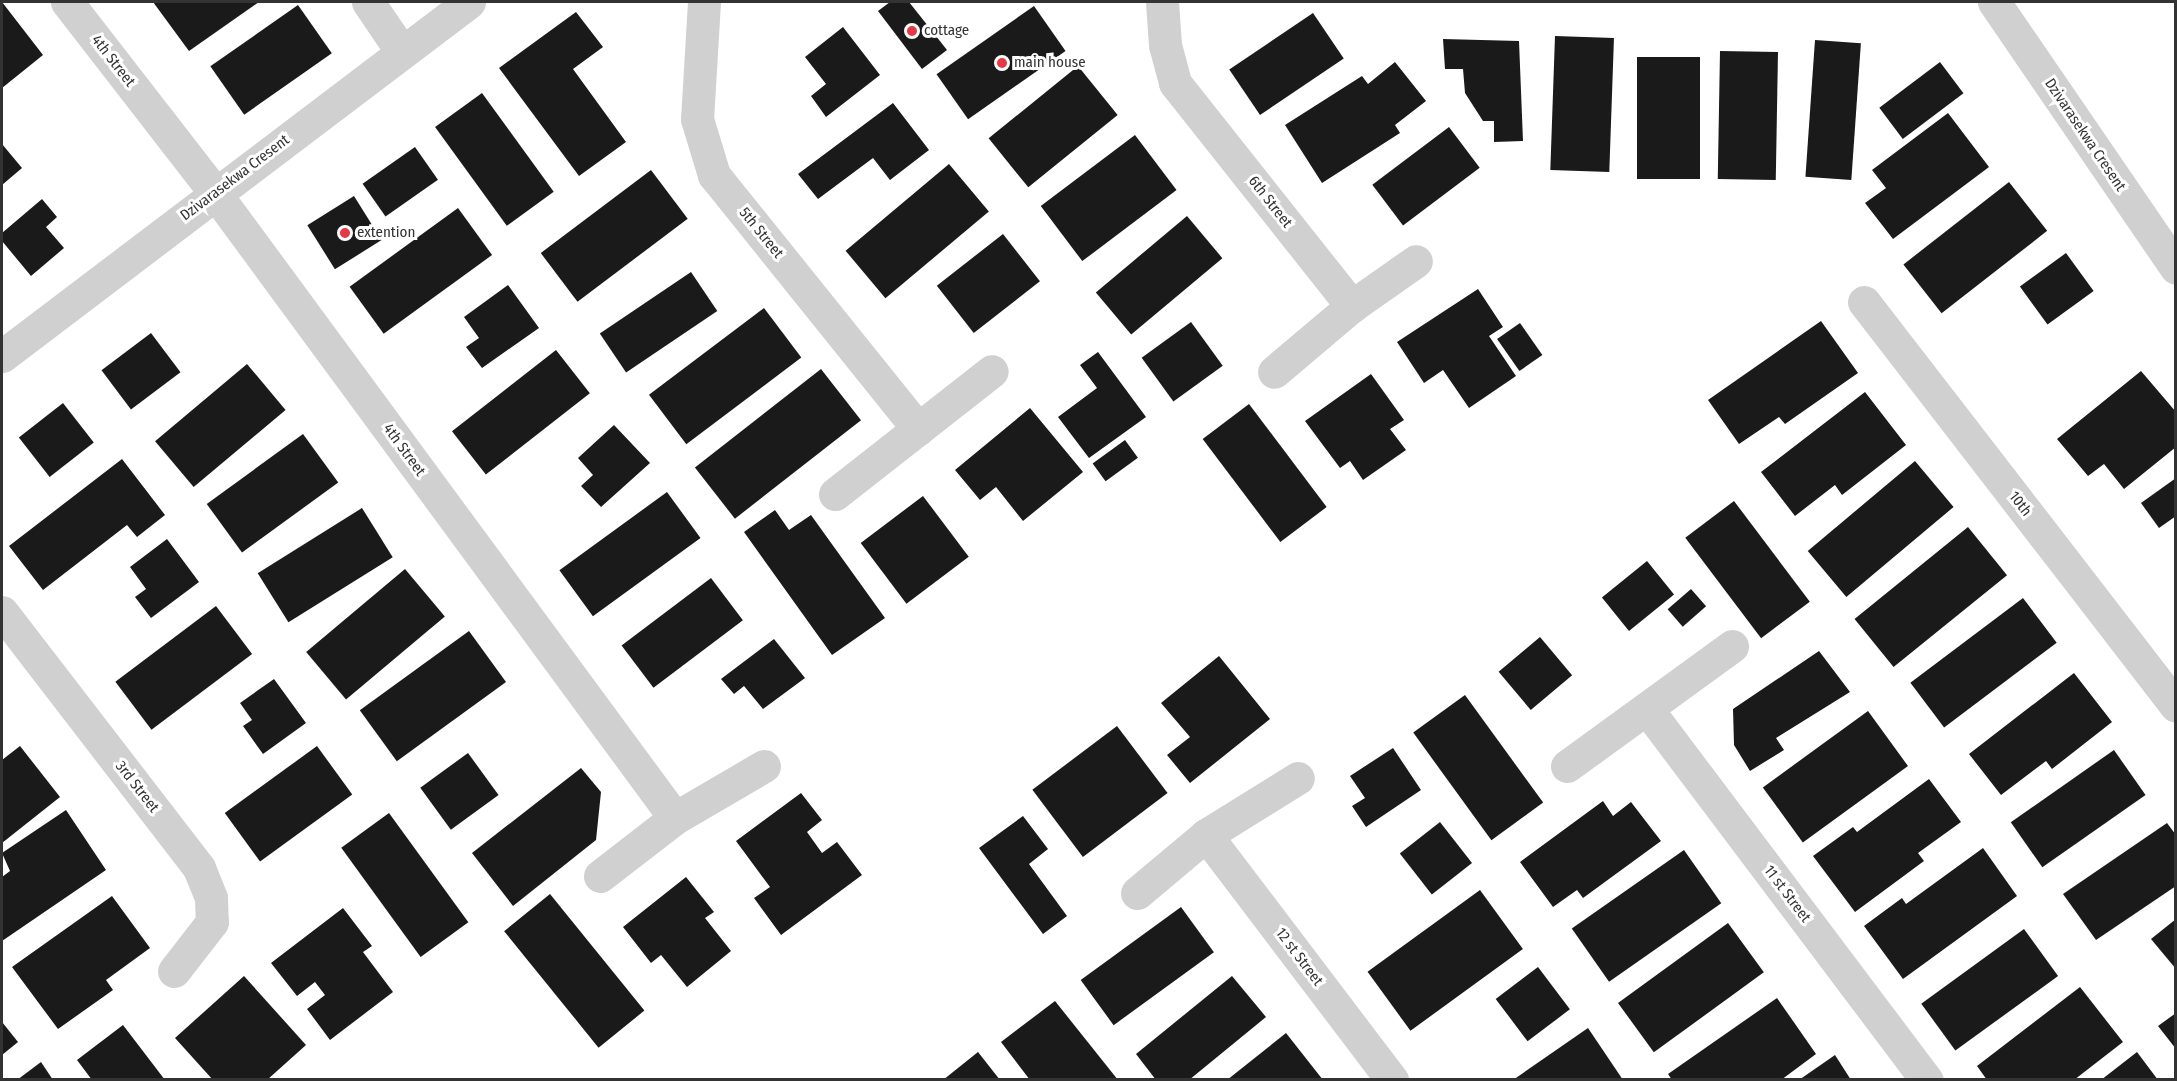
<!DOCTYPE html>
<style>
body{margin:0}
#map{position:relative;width:2177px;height:1081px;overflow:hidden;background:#fff;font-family:"Fira Sans Condensed",sans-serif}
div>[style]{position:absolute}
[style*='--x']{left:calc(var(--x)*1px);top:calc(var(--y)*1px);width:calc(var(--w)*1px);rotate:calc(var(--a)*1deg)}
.building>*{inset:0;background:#1a1a1a;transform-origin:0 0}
.minor>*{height:33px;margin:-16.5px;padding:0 16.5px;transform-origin:16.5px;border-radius:16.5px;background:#d0d0d0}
.dots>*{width:16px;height:16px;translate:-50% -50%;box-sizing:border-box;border:3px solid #fff;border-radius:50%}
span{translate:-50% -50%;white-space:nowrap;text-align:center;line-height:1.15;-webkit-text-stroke:6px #fff;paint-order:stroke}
.poi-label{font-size:15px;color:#333}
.left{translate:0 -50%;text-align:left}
.street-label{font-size:15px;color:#333}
.frame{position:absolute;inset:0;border:3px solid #333;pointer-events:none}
</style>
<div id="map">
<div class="building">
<i style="clip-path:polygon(2px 2px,43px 55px,2px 88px)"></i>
<i style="clip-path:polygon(153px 2px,259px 2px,189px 51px)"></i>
<i style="clip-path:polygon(890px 2px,909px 2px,947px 50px,922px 69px,878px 11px)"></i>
<i style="left:298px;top:5px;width:59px;height:107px;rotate:55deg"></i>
<i style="left:1034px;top:6px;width:55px;height:119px;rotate:55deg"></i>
<i style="clip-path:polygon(576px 12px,603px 47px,573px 69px,626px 142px,579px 176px,499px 68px)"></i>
<i style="left:1313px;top:13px;width:55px;height:101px;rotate:56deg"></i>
<i style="clip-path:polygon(843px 27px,880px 75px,826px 117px,811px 96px,826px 84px,805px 57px)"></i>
<i style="left:1555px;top:36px;width:59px;height:134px;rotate:2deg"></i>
<i style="clip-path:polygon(1443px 39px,1519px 41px,1523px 141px,1494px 142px,1494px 121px,1483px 121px,1465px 93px,1463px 69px,1445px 69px)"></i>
<i style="left:1815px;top:40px;width:46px;height:137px;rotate:4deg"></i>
<i style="left:1720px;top:51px;width:58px;height:128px;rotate:1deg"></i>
<i style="left:1637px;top:57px;width:63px;height:122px"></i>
<i style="clip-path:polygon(1395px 62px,1426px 101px,1395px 125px,1400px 133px,1322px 183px,1285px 125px,1362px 76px,1368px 84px)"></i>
<i style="left:1940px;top:62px;width:39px;height:76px;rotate:53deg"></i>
<i style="left:1078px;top:66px;width:63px;height:115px;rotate:51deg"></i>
<i style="left:482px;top:93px;width:122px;height:58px;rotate:54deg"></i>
<i style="clip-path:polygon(893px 103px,929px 150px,890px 180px,873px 158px,818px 199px,798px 174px)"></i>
<i style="clip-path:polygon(1948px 113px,1989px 167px,1893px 239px,1865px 203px,1886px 188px,1872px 170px)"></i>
<i style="left:1449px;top:127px;width:51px;height:96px;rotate:53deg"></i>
<i style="left:1135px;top:135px;width:69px;height:118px;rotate:53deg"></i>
<i style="clip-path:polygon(2px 144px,22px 168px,2px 185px)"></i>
<i style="left:415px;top:147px;width:40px;height:64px;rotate:55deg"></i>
<i style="left:949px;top:164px;width:62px;height:135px;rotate:50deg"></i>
<i style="left:651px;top:170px;width:61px;height:138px;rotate:53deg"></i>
<i style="left:2009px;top:182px;width:62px;height:134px;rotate:52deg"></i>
<i style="left:354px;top:196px;width:52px;height:55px;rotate:58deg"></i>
<i style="clip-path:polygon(42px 199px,57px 217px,46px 227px,64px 248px,31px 276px,2px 241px,2px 233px)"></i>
<i style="left:458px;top:208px;width:58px;height:134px;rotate:54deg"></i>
<i style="left:1187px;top:216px;width:55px;height:119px;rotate:50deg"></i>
<i style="left:1003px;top:234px;width:60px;height:84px;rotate:52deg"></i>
<i style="left:2066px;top:253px;width:47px;height:57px;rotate:54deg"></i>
<i style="left:691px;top:272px;width:47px;height:110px;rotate:56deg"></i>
<i style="clip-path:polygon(508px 285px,539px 328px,482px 368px,466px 347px,479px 338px,464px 317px)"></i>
<i style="clip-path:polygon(1478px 289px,1503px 327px,1489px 336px,1516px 376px,1469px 408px,1443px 370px,1424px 383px,1397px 342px)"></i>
<i style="left:764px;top:308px;width:62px;height:144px;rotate:53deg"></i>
<i style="clip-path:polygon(1821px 321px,1858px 373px,1785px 424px,1779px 417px,1739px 444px,1708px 400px)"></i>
<i style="left:1191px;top:322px;width:54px;height:61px;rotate:54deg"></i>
<i style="left:1520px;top:323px;width:39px;height:28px;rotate:55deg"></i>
<i style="left:151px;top:333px;width:49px;height:62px;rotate:53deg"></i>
<i style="left:556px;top:350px;width:55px;height:132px;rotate:52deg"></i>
<i style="clip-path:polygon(1098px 352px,1146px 417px,1089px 458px,1058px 417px,1097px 388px,1080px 365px)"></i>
<i style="left:247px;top:364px;width:60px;height:120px;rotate:50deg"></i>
<i style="left:821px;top:369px;width:65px;height:160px;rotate:52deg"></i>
<i style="clip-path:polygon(2141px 371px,2176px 412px,2176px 447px,2124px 489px,2104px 464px,2088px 476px,2057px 439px)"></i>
<i style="clip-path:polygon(1371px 374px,1404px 420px,1390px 429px,1406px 450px,1363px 480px,1350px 461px,1340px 468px,1305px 421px)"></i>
<i style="clip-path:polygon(1865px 392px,1906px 445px,1842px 495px,1835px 485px,1795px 516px,1761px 472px)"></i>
<i style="left:63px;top:403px;width:50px;height:56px;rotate:52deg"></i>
<i style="left:1249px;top:404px;width:129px;height:58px;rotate:53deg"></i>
<i style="clip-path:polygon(1030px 408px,1083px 472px,1023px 521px,996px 487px,980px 500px,955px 470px)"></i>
<i style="clip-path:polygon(614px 425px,650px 463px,601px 507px,581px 486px,593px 475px,578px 458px)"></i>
<i style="left:303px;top:434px;width:60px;height:119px;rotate:54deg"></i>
<i style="left:1125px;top:440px;width:22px;height:40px;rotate:54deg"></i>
<i style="clip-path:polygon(122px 459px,165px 515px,137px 537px,127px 525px,43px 590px,9px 546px)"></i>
<i style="left:1915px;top:461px;width:60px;height:140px;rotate:50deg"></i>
<i style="clip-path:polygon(2176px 478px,2176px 516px,2159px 528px,2141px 503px)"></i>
<i style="left:667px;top:492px;width:57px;height:133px;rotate:54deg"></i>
<i style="left:923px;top:496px;width:76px;height:78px;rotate:53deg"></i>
<i style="left:1734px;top:501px;width:126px;height:61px;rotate:53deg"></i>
<i style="left:362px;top:508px;width:58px;height:123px;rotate:58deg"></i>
<i style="clip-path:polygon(775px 510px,789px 530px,811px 515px,885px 618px,832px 655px,744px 532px)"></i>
<i style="left:1968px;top:527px;width:62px;height:146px;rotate:51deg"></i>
<i style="clip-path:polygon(167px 539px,199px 582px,151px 618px,135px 597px,146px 589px,130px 567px)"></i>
<i style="left:1647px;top:561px;width:43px;height:58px;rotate:51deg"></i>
<i style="left:405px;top:569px;width:62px;height:129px;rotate:50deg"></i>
<i style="left:711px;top:578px;width:53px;height:112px;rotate:53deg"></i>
<i style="left:1691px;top:589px;width:23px;height:31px;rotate:49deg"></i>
<i style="left:2023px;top:598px;width:56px;height:141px;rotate:53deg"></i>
<i style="left:216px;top:606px;width:60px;height:126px;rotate:53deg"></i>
<i style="left:469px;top:631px;width:63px;height:135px;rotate:54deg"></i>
<i style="left:1540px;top:637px;width:50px;height:54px;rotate:50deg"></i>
<i style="clip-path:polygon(774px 639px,805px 678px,763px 709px,744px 686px,734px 694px,721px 679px)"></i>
<i style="clip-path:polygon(1819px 651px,1850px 692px,1776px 738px,1784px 750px,1750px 771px,1734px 745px,1733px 709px)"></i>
<i style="clip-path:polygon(1219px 656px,1270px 719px,1190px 783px,1167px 755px,1190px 737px,1161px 703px)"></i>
<i style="clip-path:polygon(2074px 673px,2112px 722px,2052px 769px,2046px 761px,2001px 795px,1969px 754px)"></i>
<i style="clip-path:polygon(274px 679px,306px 723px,263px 754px,243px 726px,252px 720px,240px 703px)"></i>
<i style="left:1465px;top:695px;width:133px;height:64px;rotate:54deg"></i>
<i style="left:1868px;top:711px;width:68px;height:130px;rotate:54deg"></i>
<i style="left:1117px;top:726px;width:84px;height:106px;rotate:53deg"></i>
<i style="clip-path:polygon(20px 746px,60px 797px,2px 843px,2px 760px)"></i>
<i style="left:317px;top:746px;width:60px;height:114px;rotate:54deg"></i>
<i style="clip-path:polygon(1393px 748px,1421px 790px,1366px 827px,1352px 806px,1365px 798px,1350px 776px)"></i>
<i style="left:2114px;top:750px;width:55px;height:126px;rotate:55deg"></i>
<i style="left:468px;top:753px;width:52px;height:59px;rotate:54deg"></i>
<i style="clip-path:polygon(581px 768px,601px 792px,596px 840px,513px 906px,472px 853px)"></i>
<i style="clip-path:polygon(1929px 779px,1961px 822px,1918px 853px,1924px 861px,1855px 912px,1813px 856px,1853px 827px,1857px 832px)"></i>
<i style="clip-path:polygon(801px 793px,822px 820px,807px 832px,822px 853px,837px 842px,862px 875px,781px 935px,754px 898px,770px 887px,736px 841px)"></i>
<i style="clip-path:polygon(1603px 801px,1613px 816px,1631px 802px,1661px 841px,1583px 898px,1577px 890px,1553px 907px,1520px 862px)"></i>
<i style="clip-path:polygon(66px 810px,106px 870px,2px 941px,2px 877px,10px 871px,2px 853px)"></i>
<i style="left:389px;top:813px;width:135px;height:59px;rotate:54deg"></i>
<i style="clip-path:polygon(1023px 816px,1048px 849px,1029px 864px,1067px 916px,1043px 934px,979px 848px)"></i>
<i style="left:1440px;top:822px;width:52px;height:51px;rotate:52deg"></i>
<i style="clip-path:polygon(2167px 823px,2176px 835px,2176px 886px,2096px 940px,2063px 894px)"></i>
<i style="clip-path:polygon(1983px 848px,2017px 896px,1903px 979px,1864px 926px,1902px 898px,1906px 904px)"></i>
<i style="left:1684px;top:850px;width:65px;height:137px;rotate:55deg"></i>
<i style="clip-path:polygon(686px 877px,714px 912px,705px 918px,731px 951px,687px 987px,661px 955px,651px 963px,623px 927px)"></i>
<i style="left:1480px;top:890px;width:73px;height:139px;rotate:54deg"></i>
<i style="left:550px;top:894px;width:150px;height:59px;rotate:51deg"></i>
<i style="clip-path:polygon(112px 896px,150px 948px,106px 980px,113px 990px,58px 1029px,12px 967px)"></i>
<i style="left:1181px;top:907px;width:56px;height:124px;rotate:54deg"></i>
<i style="clip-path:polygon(343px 908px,372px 946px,363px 952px,393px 992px,330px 1040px,307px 1009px,325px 995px,315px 982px,297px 996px,271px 963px)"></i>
<i style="clip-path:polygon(2176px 919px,2176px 969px,2151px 939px)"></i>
<i style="left:1728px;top:923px;width:61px;height:136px;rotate:54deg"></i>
<i style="left:2024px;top:929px;width:58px;height:127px;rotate:54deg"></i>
<i style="left:1538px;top:967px;width:53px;height:53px;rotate:53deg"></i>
<i style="clip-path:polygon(244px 976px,306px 1045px,267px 1080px,213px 1080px,175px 1038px)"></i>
<i style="clip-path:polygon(1232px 976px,1266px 1017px,1189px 1080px,1156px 1080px,1136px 1054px)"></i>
<i style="clip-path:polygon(2080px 987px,2123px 1042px,2074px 1080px,1987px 1080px,1977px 1066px)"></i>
<i style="clip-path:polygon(1777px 998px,1816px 1054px,1781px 1080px,1672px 1080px,1668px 1074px)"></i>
<i style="clip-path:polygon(1055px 1001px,1118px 1080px,1030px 1080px,1001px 1042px)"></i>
<i style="clip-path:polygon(2176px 1013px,2176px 1049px,2158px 1026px)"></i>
<i style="clip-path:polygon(2px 1022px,18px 1042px,2px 1055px)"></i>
<i style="clip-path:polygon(123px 1025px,165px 1080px,92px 1080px,77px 1060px)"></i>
<i style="clip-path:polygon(1588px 1028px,1623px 1080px,1513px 1080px)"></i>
<i style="clip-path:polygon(1286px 1033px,1323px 1080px,1227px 1080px)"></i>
<i style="clip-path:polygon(978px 1052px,1000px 1080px,943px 1080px)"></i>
<i style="clip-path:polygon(2137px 1052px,2158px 1080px,2101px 1080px)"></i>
<i style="clip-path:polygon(1835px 1055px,1851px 1080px,1799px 1080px)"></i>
<i style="clip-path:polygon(41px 1062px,53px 1080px,17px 1080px)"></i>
</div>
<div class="minor">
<i style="--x:67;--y:2;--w:242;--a:52.2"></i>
<i style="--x:215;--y:193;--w:776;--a:53.65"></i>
<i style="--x:675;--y:818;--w:103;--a:-30.3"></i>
<i style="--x:368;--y:2;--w:60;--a:55.8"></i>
<i style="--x:704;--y:2;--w:117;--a:93.4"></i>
<i style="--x:697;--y:119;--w:59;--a:73.1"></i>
<i style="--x:714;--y:175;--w:326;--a:51.2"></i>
<i style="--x:1162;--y:2;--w:43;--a:86"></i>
<i style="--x:1165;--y:45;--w:39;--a:75"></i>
<i style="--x:1175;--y:83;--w:285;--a:51.6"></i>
<i style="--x:1352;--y:306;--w:102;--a:139.8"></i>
<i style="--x:1994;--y:2;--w:322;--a:55.6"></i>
<i style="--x:1864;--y:302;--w:510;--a:52.32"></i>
<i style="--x:1352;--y:306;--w:78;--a:-35.1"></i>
<i style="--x:2;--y:356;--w:586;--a:-37.16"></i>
<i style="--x:835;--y:494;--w:199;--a:-38.1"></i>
<i style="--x:2;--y:612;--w:323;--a:52.4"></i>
<i style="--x:199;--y:868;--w:32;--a:68"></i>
<i style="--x:211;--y:898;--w:24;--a:88"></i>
<i style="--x:212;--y:922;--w:62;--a:127.8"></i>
<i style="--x:1647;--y:709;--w:465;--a:53"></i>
<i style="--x:1567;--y:766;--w:204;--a:-36"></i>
<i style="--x:1206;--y:835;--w:308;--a:52.8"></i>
<i style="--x:600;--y:876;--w:95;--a:-37.7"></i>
<i style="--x:1137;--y:893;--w:90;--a:-40"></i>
<i style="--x:1206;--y:835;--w:108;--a:-31.8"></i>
</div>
<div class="dots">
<i style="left:912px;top:31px;background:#e63946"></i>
<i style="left:1002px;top:63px;background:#e63946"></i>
<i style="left:345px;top:233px;background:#e63946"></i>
</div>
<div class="poi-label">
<span class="left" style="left:924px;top:31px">cottage</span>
<span class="left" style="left:1014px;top:63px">main house</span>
<span class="left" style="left:357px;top:233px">extention</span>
</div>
<div class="street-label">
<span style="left:113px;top:61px;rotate:52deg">4th Street</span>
<span style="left:2085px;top:135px;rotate:56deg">Dzivarasekwa Cresent</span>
<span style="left:235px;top:178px;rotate:-37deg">Dzivarasekwa Cresent</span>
<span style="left:1270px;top:202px;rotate:52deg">6th Street</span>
<span style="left:761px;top:233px;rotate:51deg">5th Street</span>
<span style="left:404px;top:450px;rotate:54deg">4th Street</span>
<span style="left:2020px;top:504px;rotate:52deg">10th</span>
<span style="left:137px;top:787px;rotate:52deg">3rd Street</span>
<span style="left:1787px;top:894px;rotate:53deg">11 st Street</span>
<span style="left:1299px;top:957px;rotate:53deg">12 st Street</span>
</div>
<div class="frame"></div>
</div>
